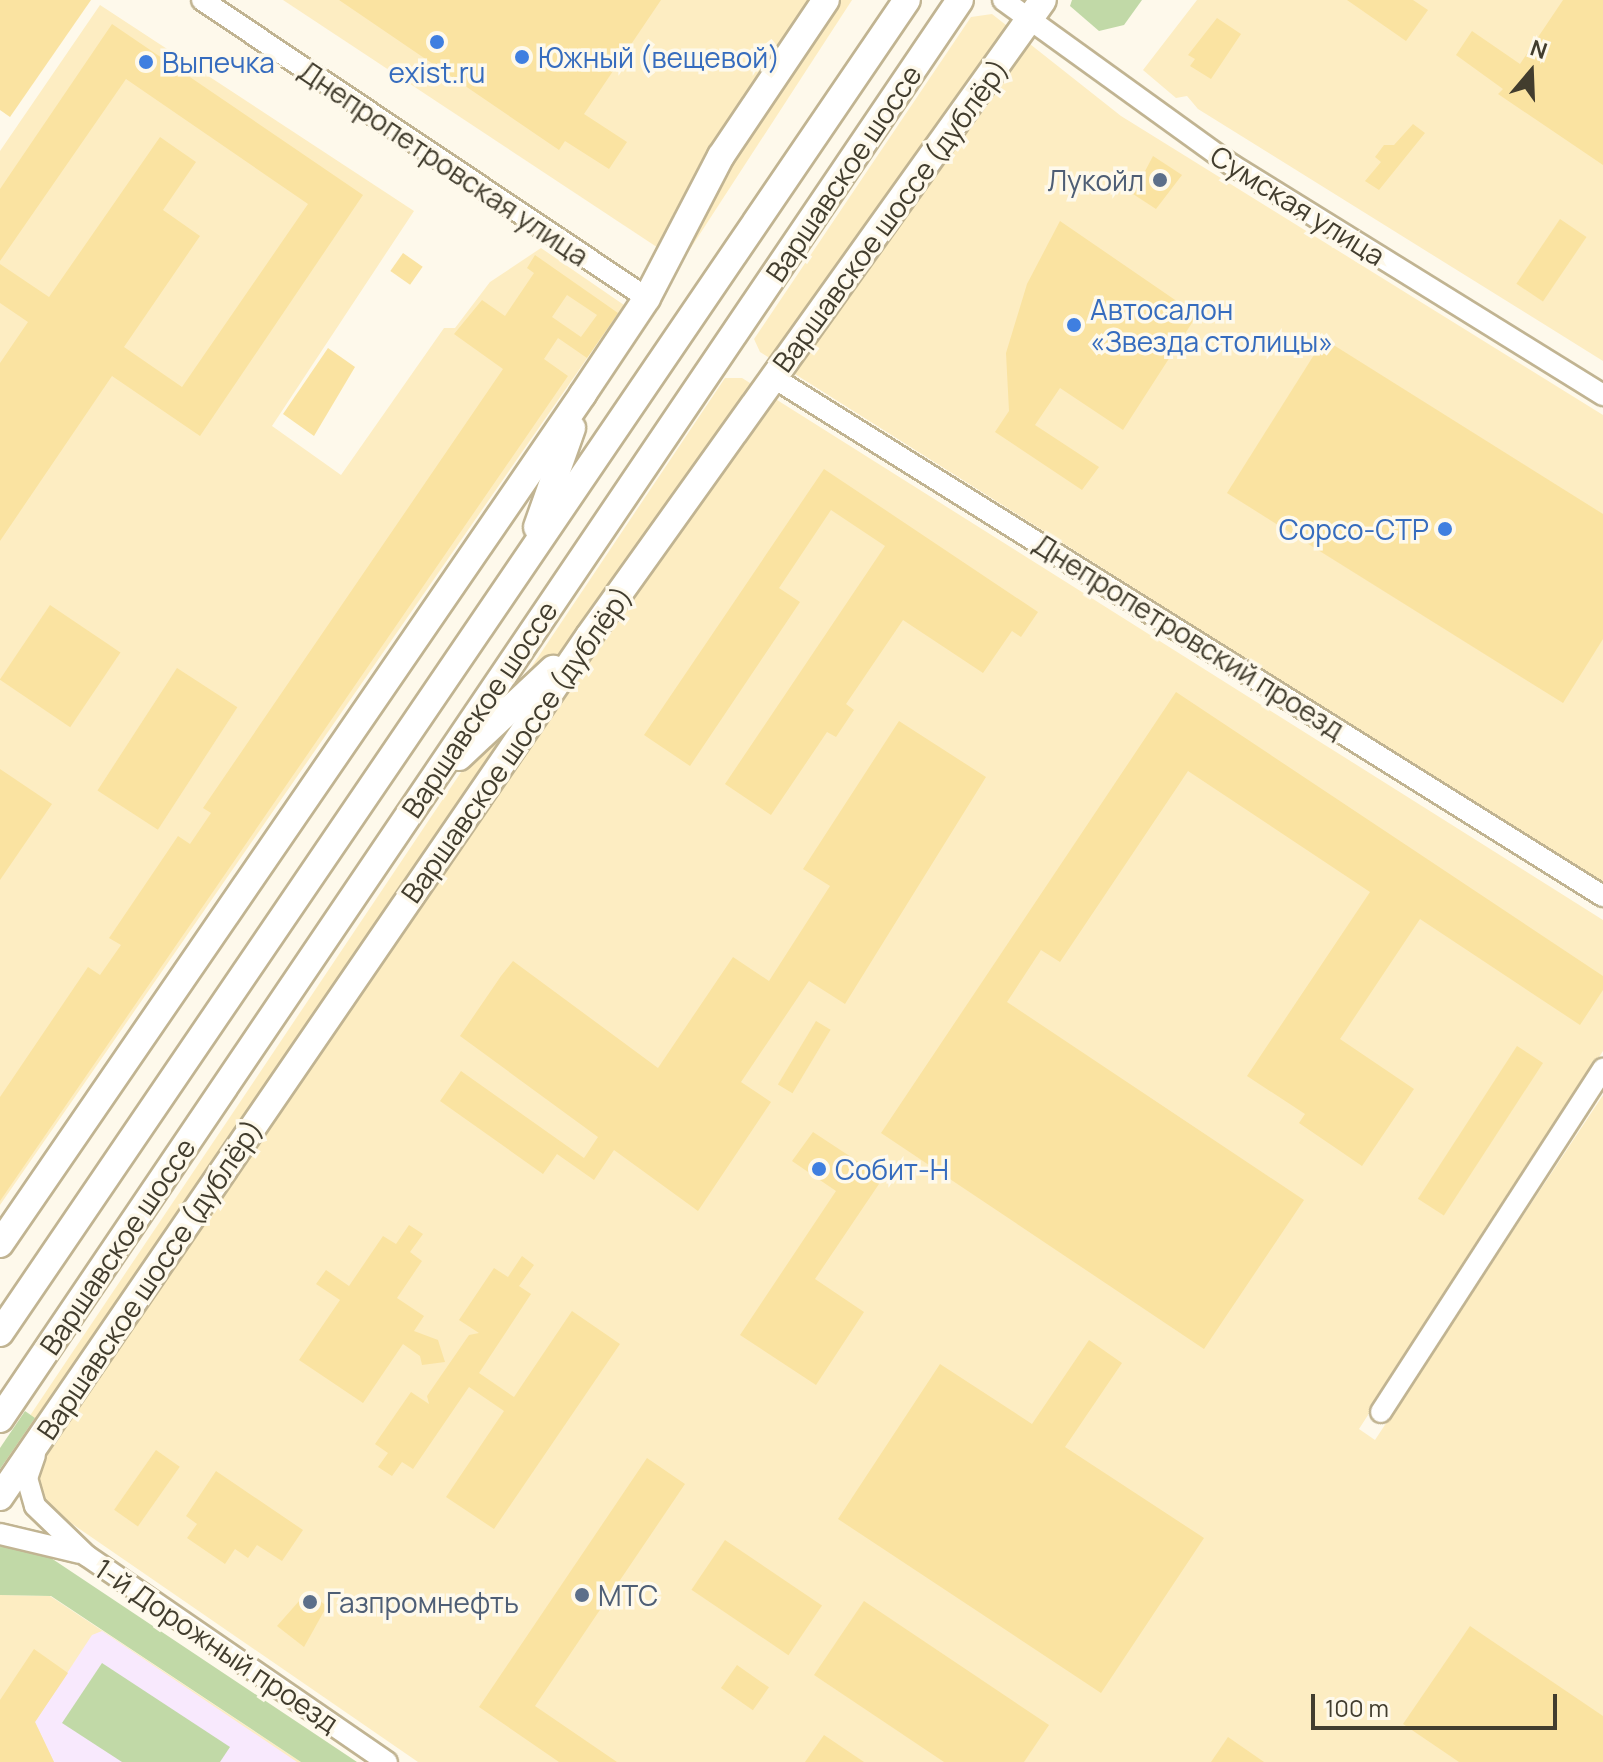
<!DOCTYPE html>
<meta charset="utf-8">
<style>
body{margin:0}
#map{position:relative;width:1603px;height:1762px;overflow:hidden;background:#fef9eb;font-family:Manrope,sans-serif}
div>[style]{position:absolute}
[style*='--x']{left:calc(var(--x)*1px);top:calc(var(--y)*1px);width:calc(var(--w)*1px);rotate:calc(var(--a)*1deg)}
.built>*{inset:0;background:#fdedc2}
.education>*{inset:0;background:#f8e9fd}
.green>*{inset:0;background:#c1d9a7}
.building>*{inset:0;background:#fae3a1;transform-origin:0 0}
.roads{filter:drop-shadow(2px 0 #c1b492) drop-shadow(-2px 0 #c1b492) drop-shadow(0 2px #c1b492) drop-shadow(0 -2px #c1b492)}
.minor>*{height:20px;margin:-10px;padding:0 10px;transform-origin:10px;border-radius:10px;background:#fff}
.major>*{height:26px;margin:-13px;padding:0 13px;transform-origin:13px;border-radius:13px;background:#fff}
.dots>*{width:22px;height:22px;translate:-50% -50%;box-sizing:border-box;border:4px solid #fef9eb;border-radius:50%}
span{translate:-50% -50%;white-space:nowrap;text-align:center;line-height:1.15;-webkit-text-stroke:7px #fef9eb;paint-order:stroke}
.shop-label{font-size:28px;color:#366cbe}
.left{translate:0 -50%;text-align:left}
.right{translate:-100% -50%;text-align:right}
.street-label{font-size:28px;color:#423d2e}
.service-label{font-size:28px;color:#4e5e75}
.north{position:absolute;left:1491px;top:32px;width:80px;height:80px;-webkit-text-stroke:6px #fef9eb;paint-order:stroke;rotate:19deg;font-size:22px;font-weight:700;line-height:32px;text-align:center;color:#423d2e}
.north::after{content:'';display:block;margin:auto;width:28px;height:36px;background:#423d2e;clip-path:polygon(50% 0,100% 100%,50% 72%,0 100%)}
.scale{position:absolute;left:1311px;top:1694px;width:246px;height:36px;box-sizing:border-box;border:4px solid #423d2e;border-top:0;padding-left:10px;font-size:24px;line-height:28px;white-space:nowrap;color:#423d2e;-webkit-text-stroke:6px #fef9eb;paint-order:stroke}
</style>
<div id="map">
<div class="built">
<i style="clip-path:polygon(283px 0,852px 0,681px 263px)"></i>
<i style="clip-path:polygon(1197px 0,1603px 0,1603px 361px,1198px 109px,1187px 96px,1176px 98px,1143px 70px)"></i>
<i style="clip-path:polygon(100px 5px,414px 211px,272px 426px,341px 475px,444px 328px,455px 328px,490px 282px,541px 248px,624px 305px,0 1205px,0 151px)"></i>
<i style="clip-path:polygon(992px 14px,1121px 116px,1603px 415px,1603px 884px,760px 352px,754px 339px,971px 17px)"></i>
<i style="clip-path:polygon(725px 378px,742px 378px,1603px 920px,1603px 1051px,1359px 1429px,1375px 1440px,1603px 1095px,1603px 1762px,418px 1762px,7px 1479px,5px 1460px,15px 1438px)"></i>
<i style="clip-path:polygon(0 1595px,50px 1596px,301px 1762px,0 1762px)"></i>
</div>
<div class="education">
<i style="clip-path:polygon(102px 1631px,297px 1762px,54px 1762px,35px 1722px,92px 1635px)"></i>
</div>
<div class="green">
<i style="clip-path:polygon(1072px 0,1142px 0,1124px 25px,1099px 31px,1070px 6px)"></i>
<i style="clip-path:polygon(25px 1411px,35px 1418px,0 1469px,0 1448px)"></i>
<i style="clip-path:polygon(6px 1544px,39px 1550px,357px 1762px,301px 1762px,51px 1596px,0 1595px,0 1547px)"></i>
<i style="clip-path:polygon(102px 1663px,230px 1747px,220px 1762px,122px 1762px,62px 1723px)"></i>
</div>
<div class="building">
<i style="clip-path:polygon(0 0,91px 0,10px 117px,0 110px)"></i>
<i style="clip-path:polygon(339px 0,661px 0,584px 114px,627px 142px,609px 169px,565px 141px,559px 150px)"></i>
<i style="clip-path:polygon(1347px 0,1413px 0,1428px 10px,1406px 41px)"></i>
<i style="clip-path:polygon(1563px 0,1603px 0,1603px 165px,1498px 94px,1503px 89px,1456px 55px,1472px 31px,1520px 64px)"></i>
<i style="clip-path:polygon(1217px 18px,1241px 34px,1211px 79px,1190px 66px,1195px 59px,1188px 55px)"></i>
<i style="clip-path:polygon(112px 24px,363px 195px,200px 436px,112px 376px,0 541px,0 363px,28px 322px,0 303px,0 264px,49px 297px,160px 137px,196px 162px,163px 210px,200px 236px,124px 347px,182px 387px,308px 204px,126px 79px,0 261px,0 189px)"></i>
<i style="clip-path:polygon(1413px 124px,1425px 133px,1379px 190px,1365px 181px,1381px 162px,1375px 157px,1384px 145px,1394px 145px)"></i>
<i style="clip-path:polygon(1153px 156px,1182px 175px,1156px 209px,1133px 194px)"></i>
<i style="left:1560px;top:219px;width:32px;height:78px;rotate:34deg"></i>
<i style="clip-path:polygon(1060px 221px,1197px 315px,1123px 430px,1060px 388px,1035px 425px,1099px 467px,1082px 490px,995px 432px,1009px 411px,1006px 353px,1027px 284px)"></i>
<i style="left:403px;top:253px;width:24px;height:22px;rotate:35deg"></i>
<i style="clip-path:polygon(evenodd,535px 255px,618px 313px,587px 358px,558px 338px,544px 359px,568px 376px,0 1201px,0 1097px,88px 967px,100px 975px,121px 945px,109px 938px,178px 836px,190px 844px,211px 813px,203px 808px,503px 369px,454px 334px,482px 300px,505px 316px,534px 273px,527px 268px,535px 255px,567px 295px,597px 315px,581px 337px,552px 317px,567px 295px)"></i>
<i style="clip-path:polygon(1324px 339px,1603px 514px,1603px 639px,1563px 703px,1227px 493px)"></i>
<i style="clip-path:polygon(328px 348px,355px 367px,314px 436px,283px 414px)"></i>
<i style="clip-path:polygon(824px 469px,1038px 612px,1021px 637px,1012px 631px,983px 673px,903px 620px,846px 704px,854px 710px,836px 737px,827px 732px,771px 815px,725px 784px,885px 546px,831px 510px,779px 588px,800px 602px,690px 766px,644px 735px)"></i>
<i style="left:50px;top:605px;width:85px;height:90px;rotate:34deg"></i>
<i style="left:177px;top:668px;width:72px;height:146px;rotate:33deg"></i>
<i style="clip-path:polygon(1176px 692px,1603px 976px,1603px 990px,1580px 1025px,1420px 919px,1340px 1039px,1414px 1089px,1362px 1166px,1299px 1123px,1305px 1114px,1247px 1076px,1370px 892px,1188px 771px,1060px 962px,1041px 950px,1007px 1002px,1304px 1200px,1204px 1349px,881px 1133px)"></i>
<i style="clip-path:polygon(899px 721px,986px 777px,845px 1004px,809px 981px,741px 1082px,771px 1102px,698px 1211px,614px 1150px,594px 1180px,557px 1154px,543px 1174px,440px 1101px,461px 1071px,584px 1158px,598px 1137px,460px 1036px,501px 976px,513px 961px,658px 1068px,733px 957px,769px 981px,830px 886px,803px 869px)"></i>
<i style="clip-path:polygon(0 769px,52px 804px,0 880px)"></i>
<i style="left:816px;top:1021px;width:17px;height:74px;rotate:31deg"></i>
<i style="left:1517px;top:1046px;width:31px;height:182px;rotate:33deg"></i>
<i style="clip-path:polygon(813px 1132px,883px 1178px,815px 1279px,864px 1312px,816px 1385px,740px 1335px,836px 1191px,792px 1161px)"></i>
<i style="clip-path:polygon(409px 1225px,423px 1234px,410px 1252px,422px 1261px,397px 1298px,424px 1316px,414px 1331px,438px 1340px,445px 1362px,422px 1365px,420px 1356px,403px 1344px,363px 1403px,299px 1360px,340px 1300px,316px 1284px,326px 1270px,349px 1286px,383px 1236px,396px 1244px)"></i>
<i style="clip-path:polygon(522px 1256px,534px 1265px,519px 1286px,531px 1294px,479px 1373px,514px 1397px,572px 1311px,620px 1344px,494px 1529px,446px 1497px,504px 1411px,469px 1387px,413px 1469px,402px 1462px,392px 1476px,378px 1467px,388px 1453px,375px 1444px,411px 1392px,429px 1404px,427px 1396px,469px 1335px,479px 1333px,459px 1320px,494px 1268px,508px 1277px)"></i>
<i style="clip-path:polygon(1089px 1340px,1122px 1363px,1065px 1447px,1204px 1538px,1101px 1693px,838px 1519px,940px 1364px,1032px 1424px)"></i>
<i style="left:156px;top:1450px;width:29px;height:73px;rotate:35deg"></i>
<i style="clip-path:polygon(647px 1458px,685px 1484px,535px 1706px,617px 1762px,559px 1762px,479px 1707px)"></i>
<i style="clip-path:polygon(216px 1471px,303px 1530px,282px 1561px,257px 1545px,248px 1558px,235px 1549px,225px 1564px,187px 1538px,197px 1524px,186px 1516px)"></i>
<i style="left:725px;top:1540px;width:117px;height:60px;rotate:34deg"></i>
<i style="clip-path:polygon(307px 1592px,327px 1606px,304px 1647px,277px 1626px)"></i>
<i style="clip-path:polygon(864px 1601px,1049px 1725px,1024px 1762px,944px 1762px,814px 1675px)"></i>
<i style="clip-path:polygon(1470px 1626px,1603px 1716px,1603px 1762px,1459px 1762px,1403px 1724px)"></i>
<i style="clip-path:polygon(34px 1649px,68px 1673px,35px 1722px,54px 1762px,0 1762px,0 1700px)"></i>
<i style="left:737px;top:1665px;width:39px;height:28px;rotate:35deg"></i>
<i style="clip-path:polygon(824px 1735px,864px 1762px,805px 1762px)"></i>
<i style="clip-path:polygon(1228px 1737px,1264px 1762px,1211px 1762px)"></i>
</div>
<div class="roads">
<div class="minor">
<i style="--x:202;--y:0;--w:536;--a:33.81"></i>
<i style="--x:1003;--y:0;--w:282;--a:35.8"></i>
<i style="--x:1232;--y:165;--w:437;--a:31.8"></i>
<i style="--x:774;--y:378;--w:978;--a:32"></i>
<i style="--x:1381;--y:1412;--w:409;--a:-57.1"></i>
<i style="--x:35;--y:1455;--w:24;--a:109"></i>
<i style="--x:27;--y:1478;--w:29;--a:74"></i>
<i style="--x:35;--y:1506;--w:72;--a:43.9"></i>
<i style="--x:87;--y:1556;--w:364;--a:34.5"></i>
<i style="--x:0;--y:1534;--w:82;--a:13.4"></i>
</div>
<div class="major">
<i style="--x:537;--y:527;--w:105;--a:-70.5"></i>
<i style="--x:459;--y:757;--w:129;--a:-43.1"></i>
<i style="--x:0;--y:1244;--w:1031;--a:-55.55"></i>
<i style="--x:583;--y:394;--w:115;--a:-56.3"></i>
<i style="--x:647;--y:298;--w:160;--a:-62.5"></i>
<i style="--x:721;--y:156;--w:188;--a:-56.1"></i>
<i style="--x:0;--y:1333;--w:1612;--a:-55.77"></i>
<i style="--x:0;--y:1419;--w:1713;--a:-55.92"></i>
<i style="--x:0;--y:1497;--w:1043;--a:-55.62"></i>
<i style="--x:589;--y:636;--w:781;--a:-54.48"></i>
</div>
</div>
<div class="dots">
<i style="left:437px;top:42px;background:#3f7fe0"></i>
<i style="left:522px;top:57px;background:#3f7fe0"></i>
<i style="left:146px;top:62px;background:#3f7fe0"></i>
<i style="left:1160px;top:180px;background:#5c6f8a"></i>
<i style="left:1074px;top:325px;background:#3f7fe0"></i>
<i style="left:1445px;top:529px;background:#3f7fe0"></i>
<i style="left:819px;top:1169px;background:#3f7fe0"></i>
<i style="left:582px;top:1595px;background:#5c6f8a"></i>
<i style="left:310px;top:1602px;background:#5c6f8a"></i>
</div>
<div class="shop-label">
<span class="left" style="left:538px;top:57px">Южный (вещевой)</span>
<span class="left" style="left:162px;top:62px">Выпечка</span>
<span style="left:437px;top:72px">exist.ru</span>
<span class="left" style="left:1090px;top:325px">Автосалон<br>«Звезда столицы»</span>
<span class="right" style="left:1429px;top:529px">Сорсо-СТР</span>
<span class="left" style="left:835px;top:1169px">Собит-Н</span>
</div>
<div class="street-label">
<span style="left:444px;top:163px;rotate:34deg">Днепропетровская улица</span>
<span style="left:843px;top:173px;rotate:-56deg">Варшавское шоссе</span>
<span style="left:1298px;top:205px;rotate:32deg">Сумская улица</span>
<span style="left:890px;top:215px;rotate:-54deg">Варшавское шоссе (дублёр)</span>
<span style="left:1189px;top:636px;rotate:32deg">Днепропетровский проезд</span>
<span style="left:479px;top:709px;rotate:-56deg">Варшавское шоссе</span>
<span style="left:516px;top:744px;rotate:-55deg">Варшавское шоссе (дублёр)</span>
<span style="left:117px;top:1246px;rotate:-56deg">Варшавское шоссе</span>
<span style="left:149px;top:1279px;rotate:-56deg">Варшавское шоссе (дублёр)</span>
<span style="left:217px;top:1645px;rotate:34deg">1-й Дорожный проезд</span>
</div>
<div class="service-label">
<span class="right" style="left:1144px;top:180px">Лукойл</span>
<span class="left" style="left:598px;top:1595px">МТС</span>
<span class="left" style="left:326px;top:1602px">Газпромнефть</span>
</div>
<div class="north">N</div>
<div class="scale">100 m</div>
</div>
